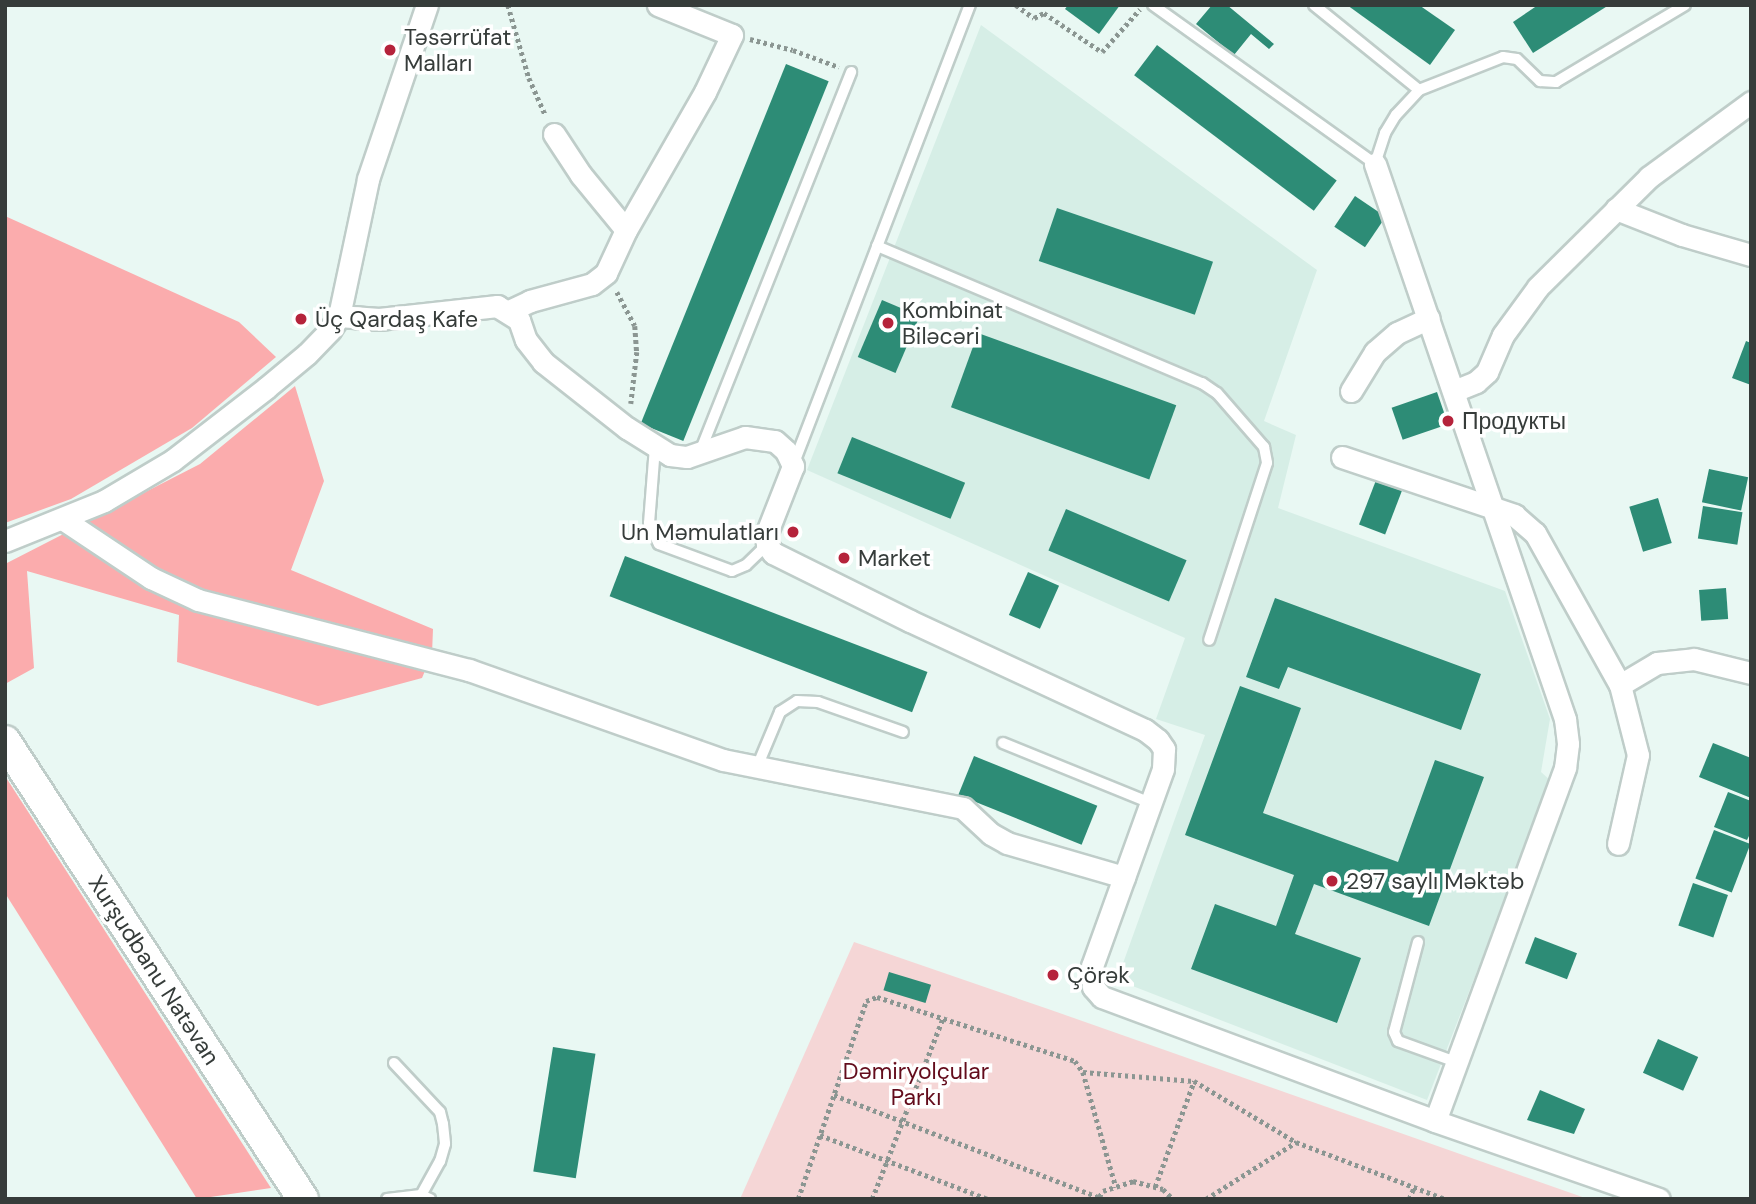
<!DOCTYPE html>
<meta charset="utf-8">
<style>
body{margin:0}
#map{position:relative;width:1756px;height:1204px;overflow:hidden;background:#e9f8f3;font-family:"DM Sans",sans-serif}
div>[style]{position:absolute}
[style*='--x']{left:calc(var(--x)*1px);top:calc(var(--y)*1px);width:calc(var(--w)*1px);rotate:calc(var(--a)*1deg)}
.built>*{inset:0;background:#d6eee6}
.green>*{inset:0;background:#f5d6d6}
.forest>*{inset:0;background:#fbacad}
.building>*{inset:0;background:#2d8c76;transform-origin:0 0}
.path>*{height:4.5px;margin-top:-2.25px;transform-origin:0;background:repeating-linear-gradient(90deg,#8b9692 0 3.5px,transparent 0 7px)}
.roads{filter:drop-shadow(2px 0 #bfcdc9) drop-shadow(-2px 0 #bfcdc9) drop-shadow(0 2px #bfcdc9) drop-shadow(0 -2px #bfcdc9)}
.service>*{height:10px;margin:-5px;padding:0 5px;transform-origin:5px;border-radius:5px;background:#fff}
.minor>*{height:21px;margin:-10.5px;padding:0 10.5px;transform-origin:10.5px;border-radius:10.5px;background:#fff}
.secondary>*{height:30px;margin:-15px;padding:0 15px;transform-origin:15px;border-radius:15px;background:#fff}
.dots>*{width:19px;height:19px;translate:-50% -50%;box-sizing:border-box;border:4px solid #fff;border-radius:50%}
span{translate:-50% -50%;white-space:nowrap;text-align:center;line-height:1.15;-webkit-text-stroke:7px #fff;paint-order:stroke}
.poi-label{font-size:23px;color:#363c3a}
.left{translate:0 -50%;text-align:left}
.right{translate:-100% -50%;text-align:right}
.street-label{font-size:23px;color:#363c3a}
.park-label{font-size:23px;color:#630c1c}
.frame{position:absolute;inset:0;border:7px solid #363c3a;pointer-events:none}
</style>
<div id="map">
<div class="built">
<i style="clip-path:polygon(981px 25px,1317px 270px,1264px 421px,1296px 435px,1278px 508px,1505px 591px,1550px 719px,1541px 772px,1551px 781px,1427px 1100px,1117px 980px,1205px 735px,1156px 719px,1185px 638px,807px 470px)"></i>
</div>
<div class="green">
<i style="clip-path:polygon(854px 942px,1051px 1010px,1588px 1199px,740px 1199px)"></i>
</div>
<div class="forest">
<i style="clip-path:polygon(5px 216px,239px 322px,276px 357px,192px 428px,71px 499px,5px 523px)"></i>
<i style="clip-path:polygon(295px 386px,324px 481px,291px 570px,433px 629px,432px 654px,422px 678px,318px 706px,177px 662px,179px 615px,27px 571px,34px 668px,5px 684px,5px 564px,200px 464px)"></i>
<i style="clip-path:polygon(5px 776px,271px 1188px,197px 1199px,5px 893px)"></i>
</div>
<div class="building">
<i style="clip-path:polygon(1068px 5px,1120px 5px,1099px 34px,1065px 9px)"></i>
<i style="clip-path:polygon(1212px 5px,1227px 5px,1274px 44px,1269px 49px,1251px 34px,1234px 55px,1196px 24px)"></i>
<i style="clip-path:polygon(1347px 5px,1419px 5px,1455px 30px,1430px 65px)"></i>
<i style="clip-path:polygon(1538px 5px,1609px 5px,1533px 53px,1513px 22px)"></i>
<i style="left:1157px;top:45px;width:225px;height:38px;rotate:37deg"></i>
<i style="left:786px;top:64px;width:46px;height:388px;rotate:22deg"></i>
<i style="left:1355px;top:196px;width:37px;height:37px;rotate:34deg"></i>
<i style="left:1057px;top:208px;width:165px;height:56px;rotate:19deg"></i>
<i style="left:882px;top:300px;width:41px;height:62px;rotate:23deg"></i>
<i style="left:978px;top:333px;width:211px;height:79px;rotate:20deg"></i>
<i style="clip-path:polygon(1746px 341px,1751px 343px,1751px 385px,1732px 378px)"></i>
<i style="left:1437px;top:392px;width:34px;height:48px;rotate:71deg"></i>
<i style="left:852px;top:437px;width:122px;height:39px;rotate:22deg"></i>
<i style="left:1709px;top:469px;width:40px;height:34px;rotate:12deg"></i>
<i style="left:1378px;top:475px;width:28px;height:53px;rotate:21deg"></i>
<i style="left:1658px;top:498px;width:47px;height:30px;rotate:73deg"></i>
<i style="left:1703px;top:506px;width:40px;height:33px;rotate:9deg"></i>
<i style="left:1066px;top:509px;width:131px;height:45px;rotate:23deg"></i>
<i style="left:625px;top:556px;width:324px;height:43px;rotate:21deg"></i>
<i style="left:1028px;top:572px;width:34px;height:47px;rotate:24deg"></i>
<i style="left:1726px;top:588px;width:31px;height:27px;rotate:86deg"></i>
<i style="clip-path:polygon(1275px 598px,1481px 674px,1461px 730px,1288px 667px,1279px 689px,1246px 677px)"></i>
<i style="clip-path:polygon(1240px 686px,1301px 708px,1263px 813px,1398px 862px,1435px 760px,1484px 777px,1429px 926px,1314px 884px,1295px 934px,1361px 958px,1337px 1023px,1191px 969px,1215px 904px,1276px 926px,1294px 875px,1185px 835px)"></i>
<i style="clip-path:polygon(1713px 743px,1751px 758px,1751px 798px,1699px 777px)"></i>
<i style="left:974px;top:756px;width:133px;height:42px;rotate:22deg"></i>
<i style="clip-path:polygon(1728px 792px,1751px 801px,1751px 832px,1747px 840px,1714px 827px)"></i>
<i style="left:1714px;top:830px;width:39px;height:52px;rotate:21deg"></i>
<i style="left:1693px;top:883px;width:37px;height:45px;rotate:19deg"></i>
<i style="left:1535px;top:937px;width:45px;height:28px;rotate:21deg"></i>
<i style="left:889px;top:972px;width:44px;height:19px;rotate:17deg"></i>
<i style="left:1658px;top:1039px;width:44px;height:37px;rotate:24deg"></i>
<i style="left:553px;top:1047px;width:43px;height:126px;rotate:9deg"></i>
<i style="clip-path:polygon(1540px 1090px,1585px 1109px,1574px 1134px,1527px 1120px)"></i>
</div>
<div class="path">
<i style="--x:508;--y:5;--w:76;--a:74"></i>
<i style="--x:529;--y:78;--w:39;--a:66"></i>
<i style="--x:1016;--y:5;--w:22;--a:36"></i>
<i style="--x:1034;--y:18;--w:11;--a:-27"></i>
<i style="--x:1044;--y:13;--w:70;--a:33.9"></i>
<i style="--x:1102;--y:52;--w:57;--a:-48.5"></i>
<i style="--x:750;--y:39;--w:44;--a:14.3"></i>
<i style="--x:793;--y:50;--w:49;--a:20.3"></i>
<i style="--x:617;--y:292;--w:38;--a:62"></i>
<i style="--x:635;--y:326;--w:26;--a:86"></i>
<i style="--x:637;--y:352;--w:52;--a:96.6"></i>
<i style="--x:1083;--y:1072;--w:111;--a:4.6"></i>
<i style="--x:1194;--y:1081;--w:119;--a:30.9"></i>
<i style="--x:834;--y:1095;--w:284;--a:21.1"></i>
<i style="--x:820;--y:1135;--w:180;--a:20.9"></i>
<i style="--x:1155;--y:1187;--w:113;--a:-69.8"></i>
<i style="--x:1099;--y:1197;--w:7;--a:-56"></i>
<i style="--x:1103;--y:1191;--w:32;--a:-18"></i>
<i style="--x:1133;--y:1181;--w:31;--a:15"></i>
<i style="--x:1163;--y:1189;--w:14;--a:45"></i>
<i style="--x:798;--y:1199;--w:209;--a:-71"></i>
<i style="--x:866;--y:1001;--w:12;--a:-20"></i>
<i style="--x:877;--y:997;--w:208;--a:17.9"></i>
<i style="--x:1075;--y:1061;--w:14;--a:54"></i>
<i style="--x:1083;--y:1072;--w:120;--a:74"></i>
<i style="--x:872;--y:1199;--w:194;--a:-68.6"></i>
<i style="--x:1206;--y:1199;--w:107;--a:-32.3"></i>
<i style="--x:1296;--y:1142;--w:160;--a:20.9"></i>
<i style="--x:1409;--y:1199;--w:13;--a:-67"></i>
</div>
<div class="roads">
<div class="service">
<i style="--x:1153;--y:5;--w:273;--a:35.6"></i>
<i style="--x:1375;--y:164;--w:33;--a:-72"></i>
<i style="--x:1385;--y:133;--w:21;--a:-59"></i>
<i style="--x:1396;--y:115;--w:34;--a:-47"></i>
<i style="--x:1419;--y:90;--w:90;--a:-21.4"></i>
<i style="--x:1503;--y:57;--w:14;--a:8"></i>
<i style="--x:1517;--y:59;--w:32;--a:44"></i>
<i style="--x:1540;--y:81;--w:16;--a:4"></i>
<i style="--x:1556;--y:82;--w:150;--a:-30.8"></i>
<i style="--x:1314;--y:5;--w:135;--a:39"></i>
<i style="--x:877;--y:246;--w:353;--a:22.9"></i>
<i style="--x:1202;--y:383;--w:18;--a:34"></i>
<i style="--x:1217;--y:393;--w:72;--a:49"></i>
<i style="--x:1264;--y:447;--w:16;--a:79"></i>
<i style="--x:1267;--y:463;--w:186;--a:108.1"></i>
<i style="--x:655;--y:447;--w:76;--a:94.5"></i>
<i style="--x:649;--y:523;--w:23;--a:65"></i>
<i style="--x:659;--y:544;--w:78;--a:20.3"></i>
<i style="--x:732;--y:571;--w:15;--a:-23"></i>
<i style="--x:746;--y:565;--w:29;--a:-44"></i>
<i style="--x:700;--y:452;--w:409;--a:-68.3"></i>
<i style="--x:794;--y:463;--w:491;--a:-69"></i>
<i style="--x:1003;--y:743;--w:160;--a:22.1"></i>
<i style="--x:757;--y:767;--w:60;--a:-67.3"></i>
<i style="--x:780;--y:712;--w:20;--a:-33"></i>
<i style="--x:797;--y:701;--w:21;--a:3"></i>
<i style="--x:818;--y:702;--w:90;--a:19.4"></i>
<i style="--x:1418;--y:942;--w:93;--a:104.9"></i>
<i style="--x:1394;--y:1032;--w:10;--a:66"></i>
<i style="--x:1398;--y:1041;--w:62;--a:19.9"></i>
<i style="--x:394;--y:1063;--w:67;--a:46.8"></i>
<i style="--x:440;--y:1112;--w:12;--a:76"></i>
<i style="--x:443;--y:1124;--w:20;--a:84"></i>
<i style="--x:445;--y:1144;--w:18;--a:106"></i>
<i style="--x:440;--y:1161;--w:39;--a:119"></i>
<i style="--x:387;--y:1199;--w:34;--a:-7"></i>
<i style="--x:421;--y:1195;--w:10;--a:24"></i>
</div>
<div class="minor">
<i style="--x:554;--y:134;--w:49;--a:56.6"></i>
<i style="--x:581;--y:175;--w:71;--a:50.7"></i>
<i style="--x:1375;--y:164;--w:587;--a:71.1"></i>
<i style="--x:1565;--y:719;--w:25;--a:83"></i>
<i style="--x:1568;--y:744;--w:24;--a:97"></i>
<i style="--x:1565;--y:768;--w:376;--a:110.2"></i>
<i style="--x:1616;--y:209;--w:71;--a:21.5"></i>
<i style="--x:1682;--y:235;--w:72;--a:16.2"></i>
<i style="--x:509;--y:311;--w:23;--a:-25"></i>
<i style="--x:530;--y:301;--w:64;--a:-15.3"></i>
<i style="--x:592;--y:284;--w:18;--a:-38"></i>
<i style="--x:606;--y:273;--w:47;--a:-65.1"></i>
<i style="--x:626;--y:230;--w:159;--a:-60.2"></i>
<i style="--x:705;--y:92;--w:63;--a:-64.7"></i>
<i style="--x:732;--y:35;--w:80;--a:-157.9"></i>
<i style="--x:339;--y:316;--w:40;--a:4.3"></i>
<i style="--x:379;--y:319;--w:119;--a:-6.3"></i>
<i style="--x:497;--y:306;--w:26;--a:32"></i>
<i style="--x:519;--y:320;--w:21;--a:71"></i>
<i style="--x:526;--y:340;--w:28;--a:52"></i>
<i style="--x:543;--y:362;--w:107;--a:38.2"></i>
<i style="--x:627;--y:428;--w:51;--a:32.1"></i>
<i style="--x:670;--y:455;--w:17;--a:7"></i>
<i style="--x:687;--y:457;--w:61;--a:-19"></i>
<i style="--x:745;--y:437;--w:30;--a:8"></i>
<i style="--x:775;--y:441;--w:15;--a:42"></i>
<i style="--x:786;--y:451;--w:17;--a:65"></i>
<i style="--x:793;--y:466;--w:74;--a:111.4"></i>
<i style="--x:766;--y:535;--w:10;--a:84"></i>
<i style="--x:767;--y:545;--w:10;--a:53"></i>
<i style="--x:773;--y:553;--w:153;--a:26.4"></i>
<i style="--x:910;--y:621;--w:259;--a:24.9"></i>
<i style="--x:1145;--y:730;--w:16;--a:38"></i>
<i style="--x:1158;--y:740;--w:11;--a:56"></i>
<i style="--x:1164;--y:749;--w:20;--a:93"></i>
<i style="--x:1163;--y:769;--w:209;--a:109.8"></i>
<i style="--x:1092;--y:966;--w:21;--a:87"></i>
<i style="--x:1093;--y:987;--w:13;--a:48"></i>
<i style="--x:1102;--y:997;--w:355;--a:20.4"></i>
<i style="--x:1435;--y:1121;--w:237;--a:19.2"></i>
<i style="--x:1351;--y:391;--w:46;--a:-58.4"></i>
<i style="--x:1375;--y:352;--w:29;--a:-41"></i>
<i style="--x:1397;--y:333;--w:35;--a:-25"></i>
<i style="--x:1454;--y:391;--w:24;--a:-22"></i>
<i style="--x:1476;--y:382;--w:15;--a:-42"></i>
<i style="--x:1487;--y:372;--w:40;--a:-66.6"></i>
<i style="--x:1503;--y:335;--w:59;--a:-53.9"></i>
<i style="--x:1538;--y:287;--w:156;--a:-44.7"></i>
<i style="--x:1649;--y:177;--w:127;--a:-36.3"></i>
<i style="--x:1342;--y:457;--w:182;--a:18.6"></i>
<i style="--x:1514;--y:515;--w:28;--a:41"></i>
<i style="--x:1535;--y:533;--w:174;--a:60.8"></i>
<i style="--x:1620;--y:685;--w:72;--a:75.6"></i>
<i style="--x:1638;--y:755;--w:91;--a:102.7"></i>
<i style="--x:64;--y:520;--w:105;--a:33.7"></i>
<i style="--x:151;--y:578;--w:52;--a:25.1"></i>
<i style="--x:198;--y:600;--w:280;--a:14.5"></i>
<i style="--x:469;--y:670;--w:269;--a:19.5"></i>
<i style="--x:723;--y:760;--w:245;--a:11.3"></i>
<i style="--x:963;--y:808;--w:38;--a:43"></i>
<i style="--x:991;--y:834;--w:18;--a:29"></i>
<i style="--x:1007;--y:843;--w:122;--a:16.2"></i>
<i style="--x:5;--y:541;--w:107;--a:-22"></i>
<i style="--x:104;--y:501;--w:80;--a:-30.7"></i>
<i style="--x:173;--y:460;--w:118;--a:-37.7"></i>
<i style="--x:266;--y:388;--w:53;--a:-39.7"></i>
<i style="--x:307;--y:354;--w:33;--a:-46"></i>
<i style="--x:330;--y:330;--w:17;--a:-57"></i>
<i style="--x:339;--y:316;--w:140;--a:-78"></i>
<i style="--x:368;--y:179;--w:184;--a:-71.3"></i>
<i style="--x:1620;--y:685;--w:43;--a:-30.7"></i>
<i style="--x:1657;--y:663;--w:37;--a:-6"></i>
<i style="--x:1694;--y:659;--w:59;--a:13.8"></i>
</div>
<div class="secondary">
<i style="--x:5;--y:741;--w:546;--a:56.95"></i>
</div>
</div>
<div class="dots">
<i style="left:390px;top:50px;background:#b5233b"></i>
<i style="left:301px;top:319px;background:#b5233b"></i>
<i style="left:888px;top:323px;background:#b5233b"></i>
<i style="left:1448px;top:421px;background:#b5233b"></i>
<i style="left:793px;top:532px;background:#b5233b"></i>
<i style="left:844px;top:558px;background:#b5233b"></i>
<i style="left:1332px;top:881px;background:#b5233b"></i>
<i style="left:1053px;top:975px;background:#b5233b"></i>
</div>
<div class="poi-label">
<span class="left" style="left:404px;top:50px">Təsərrüfat<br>Malları</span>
<span class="left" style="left:902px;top:323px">Kombinat<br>Biləcəri</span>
<span class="left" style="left:315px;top:319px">Üç Qardaş Kafe</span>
<span class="left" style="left:1462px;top:421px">Продукты</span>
<span class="right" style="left:779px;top:532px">Un Məmulatları</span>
<span class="left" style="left:858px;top:558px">Market</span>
<span class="left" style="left:1346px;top:881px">297 saylı Məktəb</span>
<span class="left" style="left:1067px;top:975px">Çörək</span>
</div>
<div class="street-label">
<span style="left:154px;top:970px;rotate:57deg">Xurşudbanu Natəvan</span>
</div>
<div class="park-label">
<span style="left:916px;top:1084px">Dəmiryolçular<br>Parkı</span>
</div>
<div class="frame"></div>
</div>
